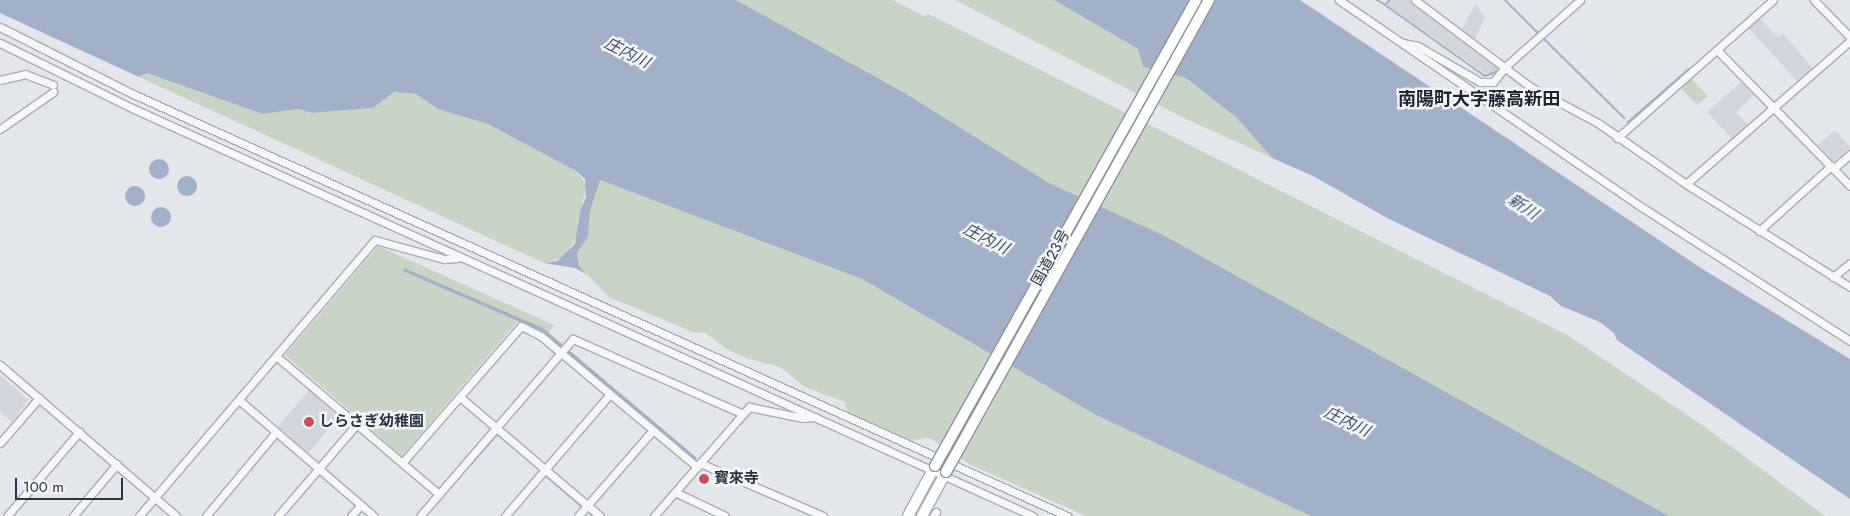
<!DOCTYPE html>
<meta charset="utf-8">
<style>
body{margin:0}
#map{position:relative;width:1850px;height:516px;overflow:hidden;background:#e3e6ea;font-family:Jost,"Noto Sans JP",sans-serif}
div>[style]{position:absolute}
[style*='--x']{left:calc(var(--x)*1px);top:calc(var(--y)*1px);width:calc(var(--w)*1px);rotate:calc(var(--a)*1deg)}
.built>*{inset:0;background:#d2d5dc;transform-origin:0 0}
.green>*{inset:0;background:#c8d4c5;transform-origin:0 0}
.water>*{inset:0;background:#a2b1c7}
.round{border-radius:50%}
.stream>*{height:2px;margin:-1px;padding:0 1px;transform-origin:1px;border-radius:1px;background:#a2b1c7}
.roads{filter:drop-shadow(1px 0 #a8adb4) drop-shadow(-1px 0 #a8adb4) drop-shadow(0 1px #a8adb4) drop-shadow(0 -1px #a8adb4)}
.minor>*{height:7px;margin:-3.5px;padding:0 3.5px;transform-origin:3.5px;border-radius:3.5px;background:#f6f7f9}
.highway>*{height:10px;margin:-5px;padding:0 5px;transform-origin:5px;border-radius:5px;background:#fff}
.bridges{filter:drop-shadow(1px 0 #8c92a0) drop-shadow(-1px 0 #8c92a0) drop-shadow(0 1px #8c92a0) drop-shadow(0 -1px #8c92a0)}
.highway-bridge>*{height:10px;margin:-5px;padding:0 5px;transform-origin:5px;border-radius:5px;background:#fff}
.dots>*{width:14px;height:14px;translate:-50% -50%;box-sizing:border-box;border:2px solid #f3f5f8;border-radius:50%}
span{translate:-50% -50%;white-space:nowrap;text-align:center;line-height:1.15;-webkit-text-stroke:5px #f3f5f8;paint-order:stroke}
.street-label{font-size:15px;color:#2c3341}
.poi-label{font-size:15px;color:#2c3341;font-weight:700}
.left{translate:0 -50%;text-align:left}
.water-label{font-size:16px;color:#3a4f72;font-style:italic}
.quarter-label{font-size:18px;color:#1e2432;font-weight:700}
.scale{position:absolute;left:15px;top:478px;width:108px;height:22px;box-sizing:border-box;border:2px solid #2c3341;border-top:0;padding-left:6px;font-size:15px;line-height:18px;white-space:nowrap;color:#2c3341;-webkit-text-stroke:4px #f3f5f8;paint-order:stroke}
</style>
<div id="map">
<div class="built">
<i style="clip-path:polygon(1393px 0,1410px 0,1501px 66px,1492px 74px,1486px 74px,1387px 5px)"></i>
<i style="clip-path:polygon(1475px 4px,1485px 17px,1475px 39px,1462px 29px)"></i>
<i style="clip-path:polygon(1758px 17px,1778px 37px,1783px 33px,1813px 69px,1798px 82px,1747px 26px)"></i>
<i style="clip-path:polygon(1741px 82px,1754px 95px,1736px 112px,1748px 125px,1732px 139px,1707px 112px)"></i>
<i style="left:1835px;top:130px;width:23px;height:23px;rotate:49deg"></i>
<i style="clip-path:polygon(0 375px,28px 400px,12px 422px,0 412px)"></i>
<i style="left:309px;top:390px;width:40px;height:49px;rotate:40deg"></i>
</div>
<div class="green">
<i style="clip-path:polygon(736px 0,893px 0,924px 16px,929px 14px,1569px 336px,1705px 427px,1825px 516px,1669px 516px,1165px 236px,1049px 183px,903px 92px)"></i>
<i style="clip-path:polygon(955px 0,1054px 0,1138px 49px,1143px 67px,1186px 78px,1237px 118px,1272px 158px,1184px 118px)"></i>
<i style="clip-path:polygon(147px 73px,262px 114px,299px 109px,312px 113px,373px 108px,394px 92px,416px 94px,438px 109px,488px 124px,576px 171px,587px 186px,577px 223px,579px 235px,563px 257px,544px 263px,139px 77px)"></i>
<i style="left:1690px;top:77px;width:26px;height:14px;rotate:47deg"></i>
<i style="clip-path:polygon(600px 180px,862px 279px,1096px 415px,1311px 516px,1086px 516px,969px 464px,930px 438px,909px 440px,890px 433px,847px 412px,845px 402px,805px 387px,780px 367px,748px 359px,727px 349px,704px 332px,695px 333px,609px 297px,579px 266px,577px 253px,588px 237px,590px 211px)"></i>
<i style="clip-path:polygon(378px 246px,554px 325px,549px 333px,403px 270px,518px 321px,402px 456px,285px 355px)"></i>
</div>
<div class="water">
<i style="clip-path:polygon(0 0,736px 0,903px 92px,1049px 183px,1165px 236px,1669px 516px,1311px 516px,1096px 415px,862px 279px,600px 180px,590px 211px,588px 237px,577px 253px,579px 266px,586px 274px,575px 268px,544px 263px,557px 261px,575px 244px,580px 211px,586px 197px,585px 179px,576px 171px,488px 124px,438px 109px,416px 94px,394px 92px,373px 108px,312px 113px,299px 109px,262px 114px,147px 73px,139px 77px,0 13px)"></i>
<i style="clip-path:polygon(1054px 0,1300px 0,1704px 270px,1850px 359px,1850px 499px,1617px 340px,1614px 333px,1600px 322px,1561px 306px,1550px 296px,1389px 219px,1313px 176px,1272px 158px,1237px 118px,1186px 78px,1143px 67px,1138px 49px)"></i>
<i class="round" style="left:149px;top:159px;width:20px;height:20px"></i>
<i class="round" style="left:177px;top:176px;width:20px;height:20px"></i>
<i class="round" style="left:125px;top:186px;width:20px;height:20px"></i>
<i class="round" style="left:151px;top:207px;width:20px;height:20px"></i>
<i style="clip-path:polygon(404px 268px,543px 328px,697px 458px,695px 460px,543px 332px,403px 271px)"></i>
</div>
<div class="stream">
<i style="--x:1377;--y:0;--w:9;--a:32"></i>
<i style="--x:1385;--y:5;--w:7;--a:-45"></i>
<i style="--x:1505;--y:0;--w:47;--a:45"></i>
<i style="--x:1385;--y:5;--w:123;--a:35.4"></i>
<i style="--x:1485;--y:76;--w:14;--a:-21"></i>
<i style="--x:1543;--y:38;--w:114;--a:44.6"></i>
<i style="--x:1628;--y:122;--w:81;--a:-41"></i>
<i style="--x:538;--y:386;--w:33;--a:-49"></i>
<i style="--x:472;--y:463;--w:38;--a:-49"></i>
<i style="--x:497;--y:434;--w:55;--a:39.8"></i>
<i style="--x:545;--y:475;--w:46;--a:40.6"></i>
<i style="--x:589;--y:513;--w:5;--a:37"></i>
</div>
<div class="roads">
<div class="minor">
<i style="--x:1339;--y:0;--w:365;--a:34.4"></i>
<i style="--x:1640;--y:206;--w:250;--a:32.7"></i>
<i style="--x:1415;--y:0;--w:143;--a:37"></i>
<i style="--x:1529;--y:86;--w:78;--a:28.2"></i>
<i style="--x:1598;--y:123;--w:107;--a:34.7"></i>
<i style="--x:1686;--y:184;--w:194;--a:32.1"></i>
<i style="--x:1814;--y:0;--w:52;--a:45.8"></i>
<i style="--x:0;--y:27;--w:149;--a:26.7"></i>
<i style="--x:133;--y:94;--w:1025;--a:24.31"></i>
<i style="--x:0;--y:43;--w:149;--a:26.2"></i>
<i style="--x:134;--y:109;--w:987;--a:24.36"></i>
<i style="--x:1403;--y:43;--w:15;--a:11"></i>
<i style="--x:1418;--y:46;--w:72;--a:30.1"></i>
<i style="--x:1480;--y:82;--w:13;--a:0"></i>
<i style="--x:1493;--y:82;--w:21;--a:-51"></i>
<i style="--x:1506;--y:66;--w:99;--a:-41.7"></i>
<i style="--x:1717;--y:50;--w:190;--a:45.6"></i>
<i style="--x:0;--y:80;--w:26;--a:-13"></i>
<i style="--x:25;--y:74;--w:30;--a:21"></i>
<i style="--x:0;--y:129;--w:65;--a:-34.9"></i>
<i style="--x:1617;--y:138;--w:208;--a:-41.5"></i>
<i style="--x:1833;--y:169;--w:23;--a:-41"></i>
<i style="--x:1686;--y:184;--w:218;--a:-41.1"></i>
<i style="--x:1759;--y:231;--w:97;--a:-42.1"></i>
<i style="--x:1833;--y:277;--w:22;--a:-39"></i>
<i style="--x:276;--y:356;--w:214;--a:40.3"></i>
<i style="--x:0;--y:365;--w:232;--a:40.6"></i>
<i style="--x:460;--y:397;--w:184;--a:40.4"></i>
<i style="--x:239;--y:400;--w:178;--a:40.7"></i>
<i style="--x:0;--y:443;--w:60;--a:-49.1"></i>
<i style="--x:402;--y:463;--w:181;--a:-49"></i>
<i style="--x:521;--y:326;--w:22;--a:27"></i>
<i style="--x:541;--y:336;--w:204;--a:40"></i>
<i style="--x:700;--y:463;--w:134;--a:23.3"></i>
<i style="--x:675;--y:492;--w:55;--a:25.6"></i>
<i style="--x:7;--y:516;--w:111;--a:-49.4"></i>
<i style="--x:73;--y:516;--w:68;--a:-49.8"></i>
<i style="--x:139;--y:516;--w:363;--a:-49.5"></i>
<i style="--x:375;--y:240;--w:72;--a:15.4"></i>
<i style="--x:444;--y:259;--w:13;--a:-4"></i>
<i style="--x:206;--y:516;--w:109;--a:-50.2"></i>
<i style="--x:278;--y:516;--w:120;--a:-49.4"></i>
<i style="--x:351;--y:516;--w:15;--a:-48"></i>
<i style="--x:420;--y:516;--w:234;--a:-49.2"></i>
<i style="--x:573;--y:339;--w:186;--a:23.8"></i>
<i style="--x:505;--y:516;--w:161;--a:-49.3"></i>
<i style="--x:578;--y:516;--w:114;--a:-48.9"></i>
<i style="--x:654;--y:516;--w:145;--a:-48.9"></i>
<i style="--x:749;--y:407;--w:55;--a:11.5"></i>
<i style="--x:803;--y:418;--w:12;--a:-5"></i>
<i style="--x:933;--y:516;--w:5;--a:-53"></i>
</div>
<div class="highway">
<i style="--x:908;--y:516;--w:57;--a:-61.6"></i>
<i style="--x:922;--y:516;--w:50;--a:-61.4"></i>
</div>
</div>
<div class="bridges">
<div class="highway-bridge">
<i style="--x:935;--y:466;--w:534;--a:-60.75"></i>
<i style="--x:946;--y:472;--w:540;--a:-60.87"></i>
</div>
</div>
<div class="dots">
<i style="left:309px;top:422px;background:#c4535c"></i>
<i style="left:704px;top:479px;background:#c4535c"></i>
</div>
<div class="street-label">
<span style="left:1051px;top:258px;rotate:-61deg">国道23号</span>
</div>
<div class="poi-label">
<span class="left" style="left:319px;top:422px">しらさぎ幼稚園</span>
<span class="left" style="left:714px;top:479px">寳來寺</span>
</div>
<div class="water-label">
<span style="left:627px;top:53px;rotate:27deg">庄内川</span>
<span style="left:1523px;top:207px;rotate:33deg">新川</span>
<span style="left:986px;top:239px;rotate:27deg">庄内川</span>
<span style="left:1347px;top:422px;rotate:26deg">庄内川</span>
</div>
<div class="quarter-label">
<span style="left:1479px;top:99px">南陽町大字藤高新田</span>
</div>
<div class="scale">100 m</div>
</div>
